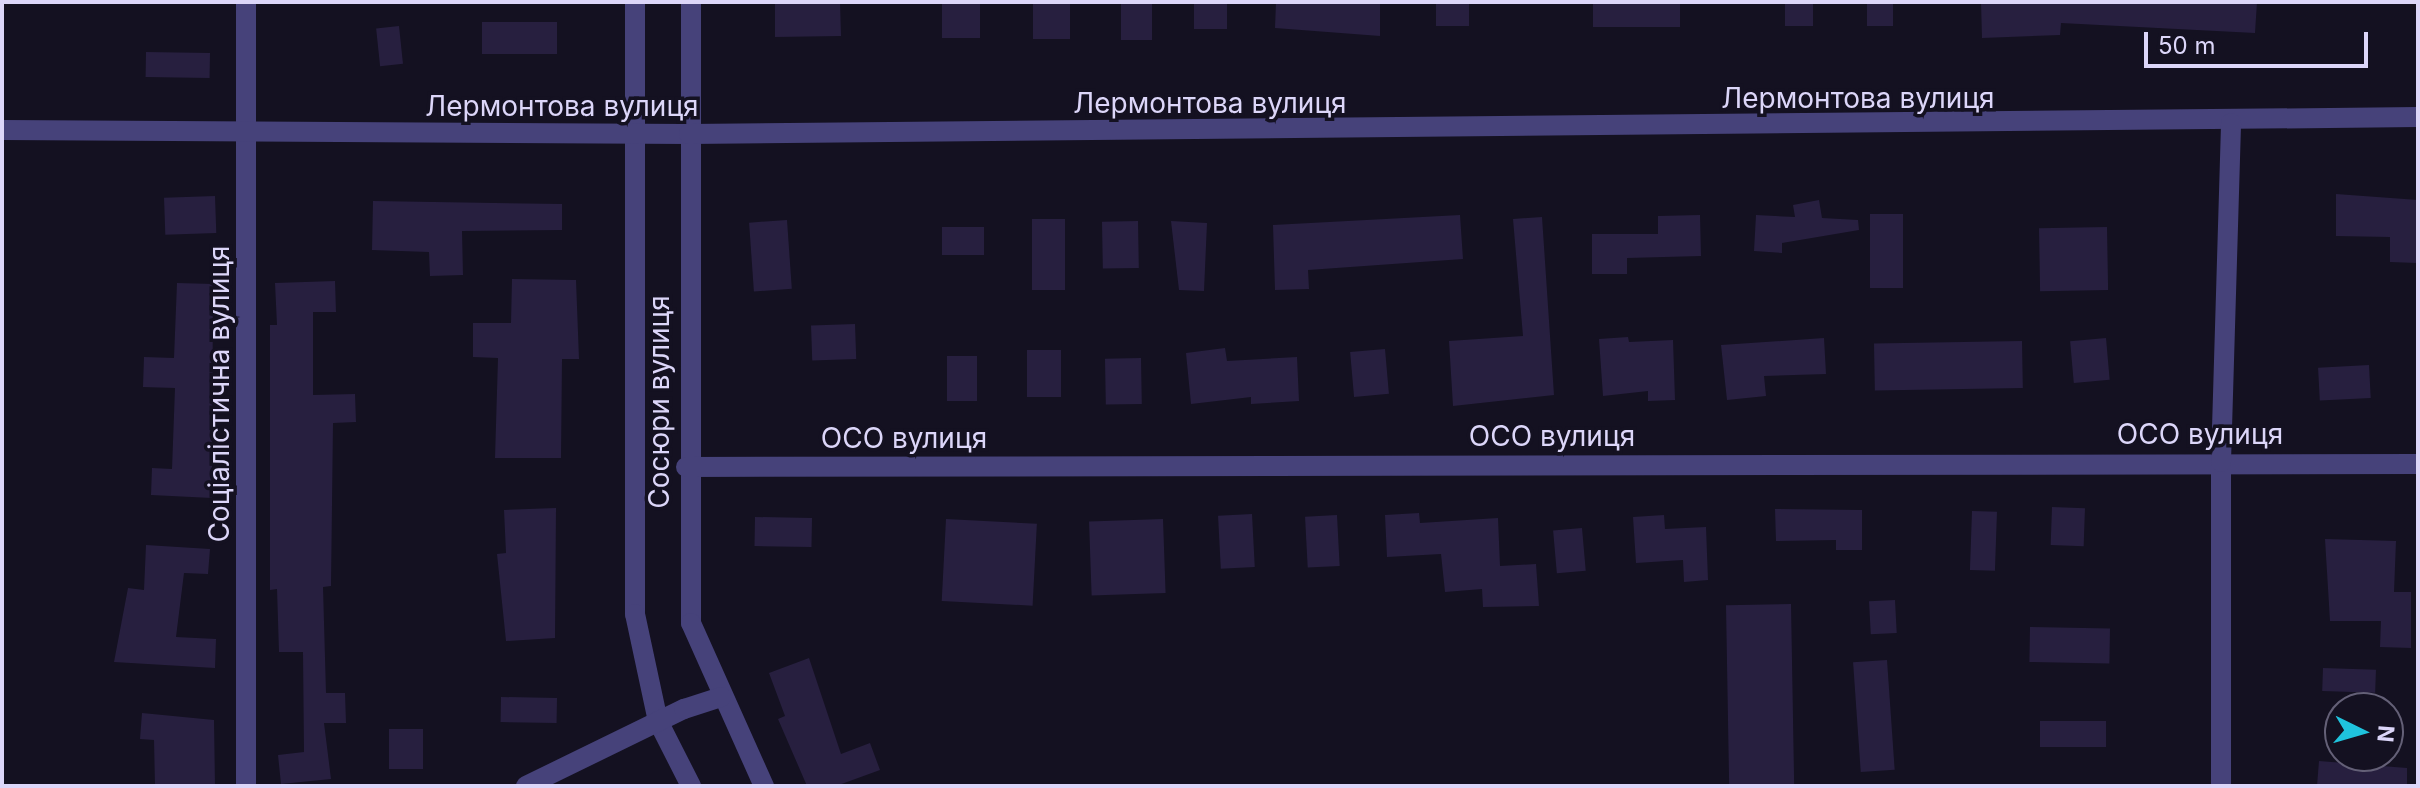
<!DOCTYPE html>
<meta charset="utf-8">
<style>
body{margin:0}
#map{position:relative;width:2420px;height:788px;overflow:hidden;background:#141121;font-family:Inter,sans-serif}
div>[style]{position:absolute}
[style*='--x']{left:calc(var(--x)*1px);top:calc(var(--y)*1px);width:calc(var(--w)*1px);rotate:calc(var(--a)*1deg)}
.building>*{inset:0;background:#271f3f;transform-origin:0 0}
.minor>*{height:20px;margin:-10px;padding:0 10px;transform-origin:10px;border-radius:10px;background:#46427a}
span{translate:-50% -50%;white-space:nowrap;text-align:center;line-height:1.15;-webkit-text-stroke:7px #141121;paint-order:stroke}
.street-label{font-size:28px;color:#dcd6f9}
.frame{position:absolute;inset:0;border:4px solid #dcd6f9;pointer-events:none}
.north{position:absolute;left:2324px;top:692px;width:80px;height:80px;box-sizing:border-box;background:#141121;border:2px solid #646077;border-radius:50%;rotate:95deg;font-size:22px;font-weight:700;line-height:32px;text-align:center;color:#dcd6f9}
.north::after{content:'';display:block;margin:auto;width:28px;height:36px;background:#1fc3dd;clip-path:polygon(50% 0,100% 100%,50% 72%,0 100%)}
.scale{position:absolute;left:2144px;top:32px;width:224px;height:36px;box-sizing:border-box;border:4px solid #dcd6f9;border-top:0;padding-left:10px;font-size:24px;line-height:28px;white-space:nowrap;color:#dcd6f9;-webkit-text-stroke:6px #141121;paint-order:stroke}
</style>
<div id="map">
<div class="building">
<i style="clip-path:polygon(815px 2px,840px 2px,841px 36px,775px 37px,775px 3px)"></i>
<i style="left:942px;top:2px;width:38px;height:36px"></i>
<i style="left:1033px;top:2px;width:37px;height:37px"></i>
<i style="left:1121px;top:2px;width:31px;height:38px"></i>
<i style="left:1194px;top:2px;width:33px;height:27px"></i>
<i style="clip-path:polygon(1276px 2px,1380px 2px,1380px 36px,1275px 28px)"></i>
<i style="left:1436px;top:2px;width:33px;height:24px"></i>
<i style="left:1593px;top:2px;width:87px;height:25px"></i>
<i style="left:1785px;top:2px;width:28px;height:24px"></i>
<i style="left:1867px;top:2px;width:26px;height:24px"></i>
<i style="clip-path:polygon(1981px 2px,2257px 2px,2255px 33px,2061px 23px,2060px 35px,1982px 38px)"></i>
<i style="left:557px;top:22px;width:32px;height:75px;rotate:90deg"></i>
<i style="left:399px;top:26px;width:38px;height:23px;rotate:84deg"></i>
<i style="left:146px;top:52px;width:64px;height:25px;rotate:1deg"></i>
<i style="clip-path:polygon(2336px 194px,2418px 200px,2417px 263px,2390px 262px,2390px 237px,2336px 236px)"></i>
<i style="left:215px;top:196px;width:37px;height:51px;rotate:88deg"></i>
<i style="clip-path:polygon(1819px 200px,1822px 218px,1858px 220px,1859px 230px,1782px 243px,1782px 253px,1754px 251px,1756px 215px,1795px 217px,1793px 205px)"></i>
<i style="clip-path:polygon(373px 201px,562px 204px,562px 230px,462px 231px,463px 275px,430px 276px,429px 252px,372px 250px)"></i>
<i style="left:1870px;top:214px;width:33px;height:74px"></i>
<i style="clip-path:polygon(1460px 215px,1463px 259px,1308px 270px,1309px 289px,1275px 290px,1273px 225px)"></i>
<i style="clip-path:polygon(1700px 215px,1701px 256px,1627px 258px,1627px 274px,1592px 274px,1592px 234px,1658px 234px,1658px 216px)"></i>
<i style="clip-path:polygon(1542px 217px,1554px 395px,1453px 406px,1449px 341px,1523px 336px,1513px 219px)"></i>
<i style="left:1032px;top:219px;width:33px;height:71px"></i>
<i style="left:787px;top:220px;width:69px;height:38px;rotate:86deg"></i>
<i style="left:1138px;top:221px;width:47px;height:36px;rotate:89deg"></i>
<i style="clip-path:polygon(1171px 221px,1207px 223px,1204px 291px,1179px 290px)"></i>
<i style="left:942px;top:227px;width:42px;height:28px"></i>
<i style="left:2107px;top:227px;width:63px;height:68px;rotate:89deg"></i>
<i style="clip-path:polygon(512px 279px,576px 280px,579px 359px,562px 359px,561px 458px,495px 458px,498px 358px,473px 357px,473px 323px,511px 323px)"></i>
<i style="clip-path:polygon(335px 281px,336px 312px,313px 312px,313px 395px,355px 394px,356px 422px,333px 423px,331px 586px,323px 587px,326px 693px,345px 693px,346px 723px,324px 723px,331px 779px,281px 784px,278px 755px,304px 752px,303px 652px,279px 652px,277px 589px,270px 590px,270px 325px,277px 325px,275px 283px)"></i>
<i style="clip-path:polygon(177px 283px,213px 284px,212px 498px,151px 495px,152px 468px,172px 469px,175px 388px,143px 387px,144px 357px,174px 358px)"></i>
<i style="left:855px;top:324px;width:35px;height:44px;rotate:88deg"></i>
<i style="clip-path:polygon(1628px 337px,1629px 342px,1673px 340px,1675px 400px,1648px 401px,1648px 391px,1603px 396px,1599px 339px)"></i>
<i style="clip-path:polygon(1824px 338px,1826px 374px,1764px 376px,1766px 396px,1727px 400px,1721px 345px)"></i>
<i style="left:2106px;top:338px;width:42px;height:36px;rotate:85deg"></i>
<i style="left:2022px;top:341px;width:47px;height:148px;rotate:89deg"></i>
<i style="clip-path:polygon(1225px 348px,1227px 361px,1297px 357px,1299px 401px,1251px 404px,1251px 397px,1191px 404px,1186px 353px)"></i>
<i style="left:1385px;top:349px;width:45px;height:35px;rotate:85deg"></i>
<i style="left:1027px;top:350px;width:34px;height:47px"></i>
<i style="left:947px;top:356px;width:30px;height:45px"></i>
<i style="left:1141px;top:358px;width:46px;height:36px;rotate:89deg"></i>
<i style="left:2369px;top:365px;width:33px;height:51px;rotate:87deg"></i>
<i style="left:2052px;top:507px;width:33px;height:38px;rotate:2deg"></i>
<i style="clip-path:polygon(556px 508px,555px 638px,506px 641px,497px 554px,506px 553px,504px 510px)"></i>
<i style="clip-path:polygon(1775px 509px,1862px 510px,1862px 550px,1836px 550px,1836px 540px,1776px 541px)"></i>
<i style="left:1972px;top:511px;width:25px;height:59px;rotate:2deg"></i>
<i style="clip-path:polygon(1419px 513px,1420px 523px,1498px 518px,1500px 566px,1536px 564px,1539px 606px,1483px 607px,1482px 589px,1445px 592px,1441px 554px,1387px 557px,1385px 515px)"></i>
<i style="left:1252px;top:514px;width:53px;height:34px;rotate:87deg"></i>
<i style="left:1337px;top:515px;width:51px;height:32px;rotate:87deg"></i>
<i style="clip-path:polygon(1664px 515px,1665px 529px,1706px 527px,1708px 580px,1684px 582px,1683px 560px,1636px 563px,1633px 517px)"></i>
<i style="left:755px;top:517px;width:57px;height:29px;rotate:1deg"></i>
<i style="left:946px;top:519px;width:91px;height:82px;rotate:3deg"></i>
<i style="left:1163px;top:519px;width:74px;height:74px;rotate:88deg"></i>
<i style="left:1582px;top:528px;width:43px;height:29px;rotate:85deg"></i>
<i style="clip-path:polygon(2325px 539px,2396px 541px,2394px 592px,2411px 592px,2411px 648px,2380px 647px,2381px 621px,2330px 621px)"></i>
<i style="clip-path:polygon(146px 545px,210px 549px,208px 574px,184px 573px,176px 637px,216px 639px,215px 668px,114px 662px,128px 588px,144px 590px)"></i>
<i style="left:1895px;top:600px;width:33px;height:26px;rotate:87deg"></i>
<i style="left:1791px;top:604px;width:182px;height:65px;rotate:89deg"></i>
<i style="left:2030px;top:627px;width:80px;height:35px;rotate:1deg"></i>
<i style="clip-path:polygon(809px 658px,841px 754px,870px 743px,880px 770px,836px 786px,807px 786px,778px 719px,785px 716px,769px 673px)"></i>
<i style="left:1887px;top:660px;width:110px;height:34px;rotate:86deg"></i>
<i style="left:2323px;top:668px;width:53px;height:23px;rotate:2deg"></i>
<i style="left:501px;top:697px;width:56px;height:25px;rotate:1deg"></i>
<i style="clip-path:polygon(142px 713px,214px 720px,215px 786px,155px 786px,154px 740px,140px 739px)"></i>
<i style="left:2106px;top:721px;width:26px;height:66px;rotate:90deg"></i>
<i style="left:389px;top:729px;width:34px;height:40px"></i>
<i style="clip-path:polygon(2319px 761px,2407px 768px,2407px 786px,2317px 786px)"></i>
</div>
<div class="minor">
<i style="--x:246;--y:2;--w:784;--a:90"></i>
<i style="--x:635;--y:2;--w:612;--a:90"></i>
<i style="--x:635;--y:614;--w:109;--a:77.9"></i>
<i style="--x:658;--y:721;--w:73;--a:63.1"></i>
<i style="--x:691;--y:2;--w:621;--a:90"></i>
<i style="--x:691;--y:623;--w:179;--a:65.9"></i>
<i style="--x:2;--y:130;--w:687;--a:0.33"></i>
<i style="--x:689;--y:134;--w:1729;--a:-0.56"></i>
<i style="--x:686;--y:467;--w:1732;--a:-0.1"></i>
<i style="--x:526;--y:786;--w:176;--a:-26"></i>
<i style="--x:684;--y:709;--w:39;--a:-18"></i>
<i style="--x:2221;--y:786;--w:324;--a:-90"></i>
<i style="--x:2221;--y:462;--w:339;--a:-88.3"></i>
</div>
<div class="street-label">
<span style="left:1858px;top:98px">Лермонтова вулиця</span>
<span style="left:1210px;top:103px">Лермонтова вулиця</span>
<span style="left:562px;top:106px">Лермонтова вулиця</span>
<span style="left:219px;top:394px;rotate:-90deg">Соціалістична вулиця</span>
<span style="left:659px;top:402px;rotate:-90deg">Сосюри вулиця</span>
<span style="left:2200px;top:434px">ОСО вулиця</span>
<span style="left:1552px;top:436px">ОСО вулиця</span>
<span style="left:904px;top:438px">ОСО вулиця</span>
</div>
<div class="frame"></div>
<div class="north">N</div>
<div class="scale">50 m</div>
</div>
